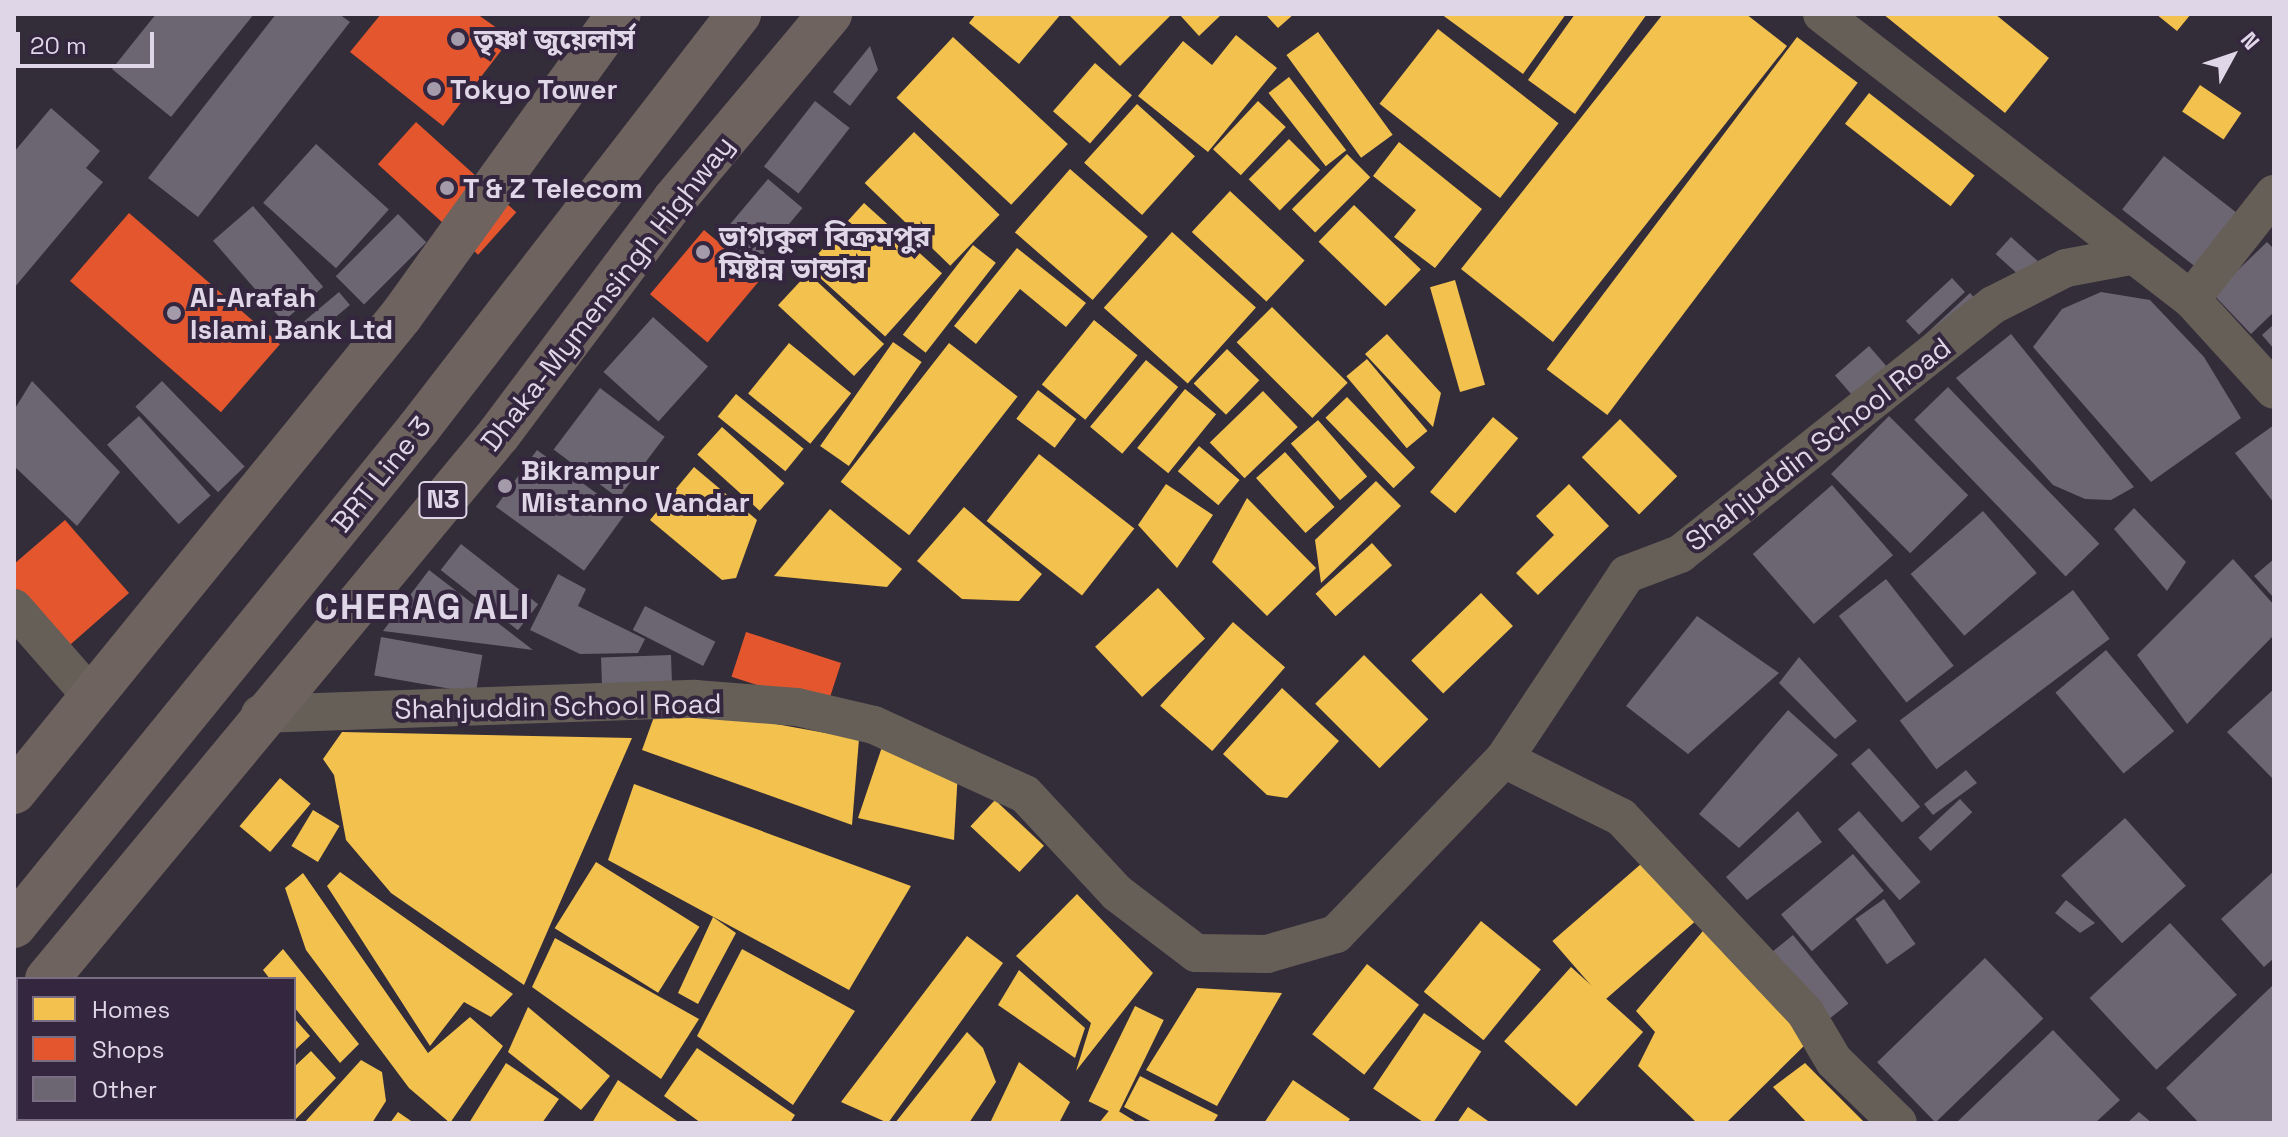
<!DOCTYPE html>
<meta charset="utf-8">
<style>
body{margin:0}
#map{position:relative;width:2288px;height:1137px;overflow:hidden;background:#332c39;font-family:"Space Grotesk","Noto Sans Bengali",sans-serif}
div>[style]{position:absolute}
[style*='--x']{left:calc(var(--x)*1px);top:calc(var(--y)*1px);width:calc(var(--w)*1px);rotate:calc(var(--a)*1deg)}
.homes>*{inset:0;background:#f2c14e;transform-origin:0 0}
.shops>*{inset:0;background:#e4572e;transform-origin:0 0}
.building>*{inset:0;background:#6c6572;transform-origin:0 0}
.street>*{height:38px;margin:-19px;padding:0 19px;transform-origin:19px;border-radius:19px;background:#665f58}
.secondary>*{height:44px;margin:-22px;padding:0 22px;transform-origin:22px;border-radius:22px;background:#736a60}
.highway>*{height:44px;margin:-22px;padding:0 22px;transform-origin:22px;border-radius:22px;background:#6e635e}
.dots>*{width:22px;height:22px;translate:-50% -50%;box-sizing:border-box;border:4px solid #34263f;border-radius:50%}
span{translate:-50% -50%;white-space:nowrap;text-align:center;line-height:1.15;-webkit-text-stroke:8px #34263f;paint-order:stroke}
.shield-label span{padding:2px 6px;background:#34263f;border:2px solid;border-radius:6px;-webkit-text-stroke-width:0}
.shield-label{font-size:26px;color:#dfd7e7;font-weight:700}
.poi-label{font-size:28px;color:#dfd7e7;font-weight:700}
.left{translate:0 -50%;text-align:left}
.street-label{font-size:28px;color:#dfd7e7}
.district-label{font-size:36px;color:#dfd7e7;font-weight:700;letter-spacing:2px}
.frame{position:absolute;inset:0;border:16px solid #dfd7e7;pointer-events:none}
.legend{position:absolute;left:16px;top:977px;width:280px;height:144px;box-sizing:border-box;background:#34263f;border:2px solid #786d82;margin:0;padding:10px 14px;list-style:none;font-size:24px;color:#dfd7e7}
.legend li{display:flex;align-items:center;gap:16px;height:40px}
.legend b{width:40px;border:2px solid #786d82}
.north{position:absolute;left:2192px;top:16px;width:80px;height:80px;-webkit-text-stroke:6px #34263f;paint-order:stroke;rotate:50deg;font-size:22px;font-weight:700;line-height:32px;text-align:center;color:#dfd7e7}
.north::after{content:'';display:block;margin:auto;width:28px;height:36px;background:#dfd7e7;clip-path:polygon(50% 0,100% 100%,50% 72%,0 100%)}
.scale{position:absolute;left:16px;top:32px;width:138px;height:36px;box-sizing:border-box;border:4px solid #dfd7e7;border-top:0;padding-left:10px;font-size:24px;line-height:28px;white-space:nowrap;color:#dfd7e7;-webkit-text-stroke:6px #34263f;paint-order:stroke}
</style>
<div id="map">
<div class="homes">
<i style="clip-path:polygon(976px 14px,1061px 14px,1019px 64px,969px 23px)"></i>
<i style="clip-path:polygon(1068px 14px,1172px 14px,1120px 66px)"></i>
<i style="clip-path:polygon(1179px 14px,1222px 14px,1199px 36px)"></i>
<i style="clip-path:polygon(1265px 14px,1294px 14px,1278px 28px)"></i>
<i style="clip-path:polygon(1441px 14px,1566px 14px,1523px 74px)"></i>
<i style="clip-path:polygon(1575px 14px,1647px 14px,1575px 114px,1528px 80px)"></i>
<i style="clip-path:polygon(1663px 14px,1746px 14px,1787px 46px,1553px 342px,1461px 269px)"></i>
<i style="clip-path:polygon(1883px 14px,1995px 14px,2049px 58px,2005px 113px)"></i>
<i style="clip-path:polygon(2156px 14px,2191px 14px,2177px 31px)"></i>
<i style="left:1438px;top:29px;width:153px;height:95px;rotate:38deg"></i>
<i style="left:1318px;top:32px;width:127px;height:39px;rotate:54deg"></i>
<i style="clip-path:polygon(1236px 35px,1277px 68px,1208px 152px,1138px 96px,1183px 41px,1212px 65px)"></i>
<i style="left:953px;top:37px;width:157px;height:83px;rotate:43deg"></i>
<i style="left:1797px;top:37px;width:76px;height:416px;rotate:37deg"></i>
<i style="left:1095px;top:63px;width:49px;height:64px;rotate:41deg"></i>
<i style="left:1289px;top:77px;width:93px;height:26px;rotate:52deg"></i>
<i style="left:2200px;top:85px;width:50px;height:32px;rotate:34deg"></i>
<i style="left:1869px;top:93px;width:134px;height:39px;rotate:38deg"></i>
<i style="left:1258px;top:101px;width:38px;height:66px;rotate:43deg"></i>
<i style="left:1137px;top:104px;width:78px;height:79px;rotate:42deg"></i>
<i style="left:914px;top:132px;width:119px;height:71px;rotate:44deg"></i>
<i style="left:1289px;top:139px;width:44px;height:57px;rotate:45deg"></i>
<i style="clip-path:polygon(1399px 142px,1482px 209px,1435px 268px,1394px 237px,1416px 210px,1373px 176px)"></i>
<i style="left:1347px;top:154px;width:33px;height:78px;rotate:45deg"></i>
<i style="left:1070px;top:169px;width:103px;height:84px;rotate:41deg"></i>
<i style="left:1230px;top:191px;width:102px;height:56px;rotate:43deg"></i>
<i style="left:864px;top:203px;width:105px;height:85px;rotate:42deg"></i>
<i style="left:1354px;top:205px;width:93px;height:51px;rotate:44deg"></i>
<i style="left:1172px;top:232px;width:113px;height:102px;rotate:42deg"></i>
<i style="left:973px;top:245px;width:29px;height:114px;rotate:38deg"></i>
<i style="clip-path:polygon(1017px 248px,1086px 303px,1066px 327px,1020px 289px,976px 344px,954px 326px)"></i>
<i style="left:808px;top:273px;width:104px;height:44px;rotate:43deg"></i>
<i style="left:1455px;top:280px;width:109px;height:26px;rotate:74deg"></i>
<i style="left:1272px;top:307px;width:107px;height:50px;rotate:45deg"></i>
<i style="left:1094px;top:320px;width:56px;height:83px;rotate:39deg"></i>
<i style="clip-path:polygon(1387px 334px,1441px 393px,1433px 427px,1365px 354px)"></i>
<i style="left:893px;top:342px;width:35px;height:127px;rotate:35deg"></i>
<i style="left:789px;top:343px;width:80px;height:65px;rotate:39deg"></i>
<i style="left:949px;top:343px;width:87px;height:176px;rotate:38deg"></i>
<i style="left:1227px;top:349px;width:45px;height:48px;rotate:44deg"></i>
<i style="left:1367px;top:359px;width:94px;height:27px;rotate:50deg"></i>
<i style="left:1146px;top:360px;width:42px;height:87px;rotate:40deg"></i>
<i style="left:1185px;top:389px;width:40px;height:76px;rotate:39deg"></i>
<i style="left:1038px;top:390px;width:48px;height:36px;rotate:37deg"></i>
<i style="left:1263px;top:391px;width:50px;height:74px;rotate:46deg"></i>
<i style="left:736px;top:394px;width:87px;height:29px;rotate:39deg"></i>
<i style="left:1347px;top:397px;width:98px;height:30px;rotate:46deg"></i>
<i style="left:1493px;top:417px;width:33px;height:98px;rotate:40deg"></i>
<i style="left:1620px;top:419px;width:81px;height:54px;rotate:45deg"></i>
<i style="left:1318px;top:420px;width:75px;height:36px;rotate:49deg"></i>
<i style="left:722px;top:427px;width:84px;height:37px;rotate:42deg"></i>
<i style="left:1199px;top:446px;width:53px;height:33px;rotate:40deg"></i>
<i style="left:1285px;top:452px;width:74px;height:39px;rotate:48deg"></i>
<i style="left:1039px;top:454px;width:121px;height:85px;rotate:38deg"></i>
<i style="clip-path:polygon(694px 467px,757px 520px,736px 578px,722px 580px,650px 520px)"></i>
<i style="clip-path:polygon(1376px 481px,1401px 506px,1321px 583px,1315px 540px)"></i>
<i style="clip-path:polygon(1166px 484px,1213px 515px,1177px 568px,1138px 525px)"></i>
<i style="clip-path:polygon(1569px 484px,1609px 526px,1538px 595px,1516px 573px,1554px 535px,1536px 516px)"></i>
<i style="clip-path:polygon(1247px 498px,1316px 568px,1267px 616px,1212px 562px)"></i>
<i style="clip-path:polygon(964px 507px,1042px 574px,1019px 601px,962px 599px,917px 561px)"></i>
<i style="clip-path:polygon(830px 509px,902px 569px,887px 587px,774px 576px)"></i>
<i style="left:1372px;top:543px;width:30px;height:76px;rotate:48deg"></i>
<i style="left:1158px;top:588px;width:69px;height:86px;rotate:47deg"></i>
<i style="left:1481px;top:593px;width:46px;height:97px;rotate:46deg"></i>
<i style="left:1233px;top:622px;width:69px;height:111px;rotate:41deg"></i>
<i style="left:1364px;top:655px;width:91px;height:69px;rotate:45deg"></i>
<i style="clip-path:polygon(1282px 688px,1339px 741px,1287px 798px,1267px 795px,1223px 754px)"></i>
<i style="clip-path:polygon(659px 703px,859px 739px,852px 825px,642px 750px)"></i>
<i style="clip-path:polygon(342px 732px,632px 738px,524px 985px,391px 893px,346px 840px,334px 775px,323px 759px)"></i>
<i style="clip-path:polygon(884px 741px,958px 771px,954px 840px,858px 818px)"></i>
<i style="left:280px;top:778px;width:40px;height:63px;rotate:40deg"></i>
<i style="clip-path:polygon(634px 784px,911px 886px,849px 990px,608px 860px)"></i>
<i style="left:995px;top:800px;width:67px;height:36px;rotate:43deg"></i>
<i style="left:313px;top:810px;width:31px;height:42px;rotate:31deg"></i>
<i style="left:1649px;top:857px;width:79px;height:128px;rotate:49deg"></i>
<i style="left:596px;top:862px;width:122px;height:78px;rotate:32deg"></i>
<i style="clip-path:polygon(340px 872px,513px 994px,491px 1017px,464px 1002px,430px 1046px,327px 886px)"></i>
<i style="clip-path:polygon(303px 873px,428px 1053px,470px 1017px,503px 1046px,450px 1123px,409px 1088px,306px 950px,285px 888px)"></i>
<i style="clip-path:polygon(1077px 894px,1153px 973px,1076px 1071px,1091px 1023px,1016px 956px)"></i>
<i style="clip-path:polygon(713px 917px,736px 933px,698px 1004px,678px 993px)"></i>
<i style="left:1481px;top:921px;width:77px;height:91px;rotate:39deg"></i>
<i style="clip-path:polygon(1707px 926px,1811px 1039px,1726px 1123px,1697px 1123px,1638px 1066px,1655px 1032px,1636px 1011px)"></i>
<i style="clip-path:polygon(967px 936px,1003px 963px,888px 1123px,841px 1102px)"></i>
<i style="clip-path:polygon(555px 938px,699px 1019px,661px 1079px,532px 987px)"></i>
<i style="clip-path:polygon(283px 949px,359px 1044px,340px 1063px,294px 1007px,294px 979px,270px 979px,263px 970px)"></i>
<i style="clip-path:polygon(742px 949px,855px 1011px,793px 1105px,697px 1036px)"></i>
<i style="left:1367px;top:964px;width:66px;height:89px;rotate:38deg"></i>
<i style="left:1571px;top:967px;width:97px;height:100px;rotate:42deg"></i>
<i style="clip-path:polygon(1019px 970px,1085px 1028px,1075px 1058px,998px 1005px)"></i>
<i style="clip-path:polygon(1197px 988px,1282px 993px,1217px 1106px,1146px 1070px)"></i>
<i style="left:1135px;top:1006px;width:32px;height:106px;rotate:26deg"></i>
<i style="clip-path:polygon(528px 1007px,610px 1076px,581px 1110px,508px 1052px)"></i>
<i style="left:1424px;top:1013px;width:69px;height:91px;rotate:34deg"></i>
<i style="clip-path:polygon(294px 1018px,310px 1036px,294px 1051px)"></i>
<i style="clip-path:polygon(967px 1032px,983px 1048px,996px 1082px,969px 1123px,895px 1123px)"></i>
<i style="clip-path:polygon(697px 1048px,795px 1115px,790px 1123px,701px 1123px,664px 1096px)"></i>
<i style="clip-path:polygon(311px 1051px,336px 1078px,292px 1123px,235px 1123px,294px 1119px,294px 1067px)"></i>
<i style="clip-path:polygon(361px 1060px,382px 1072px,386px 1101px,372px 1123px,304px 1123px)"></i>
<i style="clip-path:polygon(1019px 1062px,1070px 1102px,1059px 1123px,990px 1123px)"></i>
<i style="clip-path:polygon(506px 1063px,559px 1099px,542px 1123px,469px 1123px)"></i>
<i style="clip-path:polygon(1805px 1063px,1865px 1123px,1807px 1123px,1773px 1087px)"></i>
<i style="clip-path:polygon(1140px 1076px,1218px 1115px,1213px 1123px,1154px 1123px,1124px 1107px)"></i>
<i style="clip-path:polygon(618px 1080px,680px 1123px,592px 1123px)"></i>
<i style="clip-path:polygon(1293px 1080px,1350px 1119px,1347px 1123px,1264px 1123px)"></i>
<i style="clip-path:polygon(1112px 1107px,1138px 1123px,1099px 1123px)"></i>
<i style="clip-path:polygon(1468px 1107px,1491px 1123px,1457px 1123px)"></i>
<i style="clip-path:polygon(398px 1112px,414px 1123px,390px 1123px)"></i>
</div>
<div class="shops">
<i style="clip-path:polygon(381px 14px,477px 14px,511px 38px,443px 126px,350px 52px)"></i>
<i style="left:416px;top:122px;width:135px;height:57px;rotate:42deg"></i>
<i style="left:129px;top:213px;width:200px;height:90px;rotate:41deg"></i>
<i style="left:704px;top:230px;width:75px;height:84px;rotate:40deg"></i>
<i style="clip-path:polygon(65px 520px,129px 593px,63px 651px,14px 595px,14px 564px)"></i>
<i style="left:746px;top:632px;width:100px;height:47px;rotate:18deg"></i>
</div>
<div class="building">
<i style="clip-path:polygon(156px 14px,254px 14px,171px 117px,112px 69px)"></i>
<i style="clip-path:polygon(276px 14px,339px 14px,350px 22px,198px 217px,148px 178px)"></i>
<i style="clip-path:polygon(870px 46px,878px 70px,850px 106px,833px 92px)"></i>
<i style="left:815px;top:101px;width:44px;height:83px;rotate:38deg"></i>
<i style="clip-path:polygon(51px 108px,100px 151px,86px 168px,103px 182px,14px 288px,14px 152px)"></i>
<i style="left:316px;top:144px;width:98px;height:79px;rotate:42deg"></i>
<i style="left:2164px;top:156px;width:95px;height:68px;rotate:38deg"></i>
<i style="left:768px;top:179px;width:45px;height:75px;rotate:40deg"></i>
<i style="left:253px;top:206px;width:107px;height:53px;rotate:49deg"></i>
<i style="left:398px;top:214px;width:40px;height:88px;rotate:45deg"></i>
<i style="left:2011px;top:237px;width:36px;height:23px;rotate:42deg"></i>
<i style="clip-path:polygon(2267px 242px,2274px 249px,2274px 312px,2251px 334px,2213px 294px)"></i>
<i style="left:1952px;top:278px;width:19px;height:63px;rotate:47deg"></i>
<i style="left:339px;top:292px;width:17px;height:54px;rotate:50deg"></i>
<i style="clip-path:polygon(2101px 292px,2150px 300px,2204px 357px,2241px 418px,2151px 482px,2033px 347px,2062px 309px)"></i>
<i style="left:1970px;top:293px;width:16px;height:76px;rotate:47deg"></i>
<i style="left:653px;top:317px;width:74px;height:74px;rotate:42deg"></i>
<i style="clip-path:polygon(2274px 324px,2274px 349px,2262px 335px)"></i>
<i style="clip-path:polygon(2011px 334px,2134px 487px,2111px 500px,2085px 499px,2053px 485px,1956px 378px)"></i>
<i style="left:1869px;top:346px;width:28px;height:45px;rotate:49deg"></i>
<i style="clip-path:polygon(32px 381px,120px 472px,77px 526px,14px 466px,14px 410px)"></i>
<i style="left:162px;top:381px;width:119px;height:37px;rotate:46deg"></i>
<i style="left:1948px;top:387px;width:218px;height:47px;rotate:46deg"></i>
<i style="left:600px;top:388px;width:81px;height:77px;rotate:37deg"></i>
<i style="left:139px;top:416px;width:107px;height:43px;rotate:48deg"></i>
<i style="left:1889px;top:416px;width:112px;height:82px;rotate:45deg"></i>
<i style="clip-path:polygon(2274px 425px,2274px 503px,2235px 453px)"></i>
<i style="left:537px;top:450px;width:109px;height:70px;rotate:36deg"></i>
<i style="left:1832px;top:485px;width:93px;height:105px;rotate:49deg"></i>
<i style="clip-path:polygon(2134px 508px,2186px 562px,2167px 591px,2114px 529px)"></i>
<i style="left:1983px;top:511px;width:82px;height:96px;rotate:49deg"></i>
<i style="left:461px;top:544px;width:98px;height:33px;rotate:38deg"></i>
<i style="clip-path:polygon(2233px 559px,2274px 605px,2274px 635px,2187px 724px,2137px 655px)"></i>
<i style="clip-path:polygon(2274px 559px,2274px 598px,2254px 576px)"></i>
<i style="clip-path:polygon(429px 570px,533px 650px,383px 631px)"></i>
<i style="clip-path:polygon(558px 574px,586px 589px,578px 606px,645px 639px,638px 653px,580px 654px,530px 630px)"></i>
<i style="left:1886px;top:579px;width:110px;height:60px;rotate:52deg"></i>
<i style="left:2073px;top:590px;width:61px;height:217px;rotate:53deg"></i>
<i style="left:645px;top:606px;width:79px;height:27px;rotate:27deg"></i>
<i style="clip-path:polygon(1697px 616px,1779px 673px,1688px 754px,1626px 706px)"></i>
<i style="left:381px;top:637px;width:103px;height:39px;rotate:10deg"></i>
<i style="left:2106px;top:650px;width:106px;height:66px;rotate:50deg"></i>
<i style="left:671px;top:655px;width:30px;height:70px;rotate:88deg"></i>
<i style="clip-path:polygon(1799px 657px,1857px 721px,1835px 739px,1779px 683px)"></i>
<i style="clip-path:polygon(2274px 689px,2274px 780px,2227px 732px)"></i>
<i style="clip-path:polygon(1788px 710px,1838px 755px,1739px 848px,1699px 814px)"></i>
<i style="left:1869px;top:748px;width:78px;height:24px;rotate:49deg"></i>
<i style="clip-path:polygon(1966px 770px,1977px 783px,1933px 815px,1924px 804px)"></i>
<i style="left:1960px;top:799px;width:18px;height:57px;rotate:47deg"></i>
<i style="clip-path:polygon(1798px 811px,1822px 842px,1747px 900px,1726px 877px)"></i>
<i style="left:1859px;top:811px;width:94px;height:28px;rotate:49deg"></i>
<i style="left:2125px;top:818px;width:91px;height:86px;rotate:48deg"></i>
<i style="left:1853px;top:854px;width:48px;height:94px;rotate:50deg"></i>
<i style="clip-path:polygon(2274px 871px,2274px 958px,2264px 967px,2221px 919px)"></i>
<i style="left:1884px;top:899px;width:55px;height:35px;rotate:55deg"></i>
<i style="clip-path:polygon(2066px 900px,2095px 923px,2080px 933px,2055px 913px)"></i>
<i style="left:2170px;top:923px;width:98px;height:110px;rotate:47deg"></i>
<i style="left:1793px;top:935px;width:88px;height:34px;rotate:51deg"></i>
<i style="left:1985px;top:958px;width:84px;height:150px;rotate:46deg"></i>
<i style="clip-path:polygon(2274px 984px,2274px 1123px,2199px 1123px,2166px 1088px)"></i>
<i style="clip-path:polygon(2053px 1030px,2120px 1100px,2095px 1123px,1956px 1123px)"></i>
<i style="clip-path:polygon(2139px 1112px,2152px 1123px,2127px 1123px)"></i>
</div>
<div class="street">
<i style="--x:1822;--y:14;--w:466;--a:37.7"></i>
<i style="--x:2191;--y:299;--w:123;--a:47.6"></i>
<i style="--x:2191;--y:299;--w:134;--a:-51.7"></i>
<i style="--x:14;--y:608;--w:117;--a:48.8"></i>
<i style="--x:260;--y:714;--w:435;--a:-2"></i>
<i style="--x:695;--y:699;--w:102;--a:4.5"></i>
<i style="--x:797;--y:707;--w:79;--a:13.2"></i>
<i style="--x:874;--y:725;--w:166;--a:24.6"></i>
<i style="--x:1025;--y:794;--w:135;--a:47.1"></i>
<i style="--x:1117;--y:893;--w:99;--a:37.2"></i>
<i style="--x:1196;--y:953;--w:71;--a:0.8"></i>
<i style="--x:1267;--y:954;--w:72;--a:-16.2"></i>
<i style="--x:1336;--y:934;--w:243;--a:-46.2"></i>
<i style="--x:1504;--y:759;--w:222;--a:-56.4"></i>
<i style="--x:1627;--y:574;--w:57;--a:-20.7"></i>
<i style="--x:1680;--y:554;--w:400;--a:-38.5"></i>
<i style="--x:1993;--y:305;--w:82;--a:-26.9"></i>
<i style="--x:2066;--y:268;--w:65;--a:-10.6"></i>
<i style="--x:1504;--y:759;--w:131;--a:26.4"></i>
<i style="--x:1621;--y:817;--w:268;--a:46.7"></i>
<i style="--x:1805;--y:1012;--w:57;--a:59.4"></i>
<i style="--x:1834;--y:1061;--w:89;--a:44.1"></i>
</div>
<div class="secondary">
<i style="--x:76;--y:1119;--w:5;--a:53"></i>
</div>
<div class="highway">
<i style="--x:14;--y:792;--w:613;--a:-50.89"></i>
<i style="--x:401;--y:316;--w:372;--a:-54.2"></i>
<i style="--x:14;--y:926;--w:640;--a:-50.89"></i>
<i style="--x:418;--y:429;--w:525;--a:-52.28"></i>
<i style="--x:47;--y:979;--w:708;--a:-50.33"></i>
<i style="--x:499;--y:434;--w:292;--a:-53.2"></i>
<i style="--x:674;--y:200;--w:243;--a:-50"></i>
<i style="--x:14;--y:1021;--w:6;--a:-51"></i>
</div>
<div class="dots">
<i style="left:458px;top:39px;background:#a39baa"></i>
<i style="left:434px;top:89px;background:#a39baa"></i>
<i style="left:447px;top:188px;background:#a39baa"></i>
<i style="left:703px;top:252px;background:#a39baa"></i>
<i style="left:174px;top:313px;background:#a39baa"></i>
<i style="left:505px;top:486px;background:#a39baa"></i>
</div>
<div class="shield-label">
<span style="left:443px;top:500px">N3</span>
</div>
<div class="poi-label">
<span class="left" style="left:474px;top:39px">তৃষ্ণা জুয়েলার্স</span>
<span class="left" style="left:450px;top:89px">Tokyo Tower</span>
<span class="left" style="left:463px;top:188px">T &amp; Z Telecom</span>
<span class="left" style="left:719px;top:252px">ভাগ্যকুল বিক্রমপুর<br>মিষ্টান্ন ভান্ডার</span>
<span class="left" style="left:190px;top:313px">Al-Arafah<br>Islami Bank Ltd</span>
<span class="left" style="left:521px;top:486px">Bikrampur<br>Mistanno Vandar</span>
</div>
<div class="street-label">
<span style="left:607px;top:293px;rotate:-52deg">Dhaka-Mymensingh Highway</span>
<span style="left:1818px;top:444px;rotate:-38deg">Shahjuddin School Road</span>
<span style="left:381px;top:474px;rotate:-51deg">BRT Line 3</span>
<span style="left:558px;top:706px;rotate:-1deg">Shahjuddin School Road</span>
</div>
<div class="district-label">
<span style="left:423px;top:608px">CHERAG ALI</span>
</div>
<div class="frame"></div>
<ul class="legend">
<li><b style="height:22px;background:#f2c14e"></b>Homes</li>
<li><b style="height:22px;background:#e4572e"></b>Shops</li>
<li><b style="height:22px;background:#6c6572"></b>Other</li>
</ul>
<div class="north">N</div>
<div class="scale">20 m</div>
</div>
